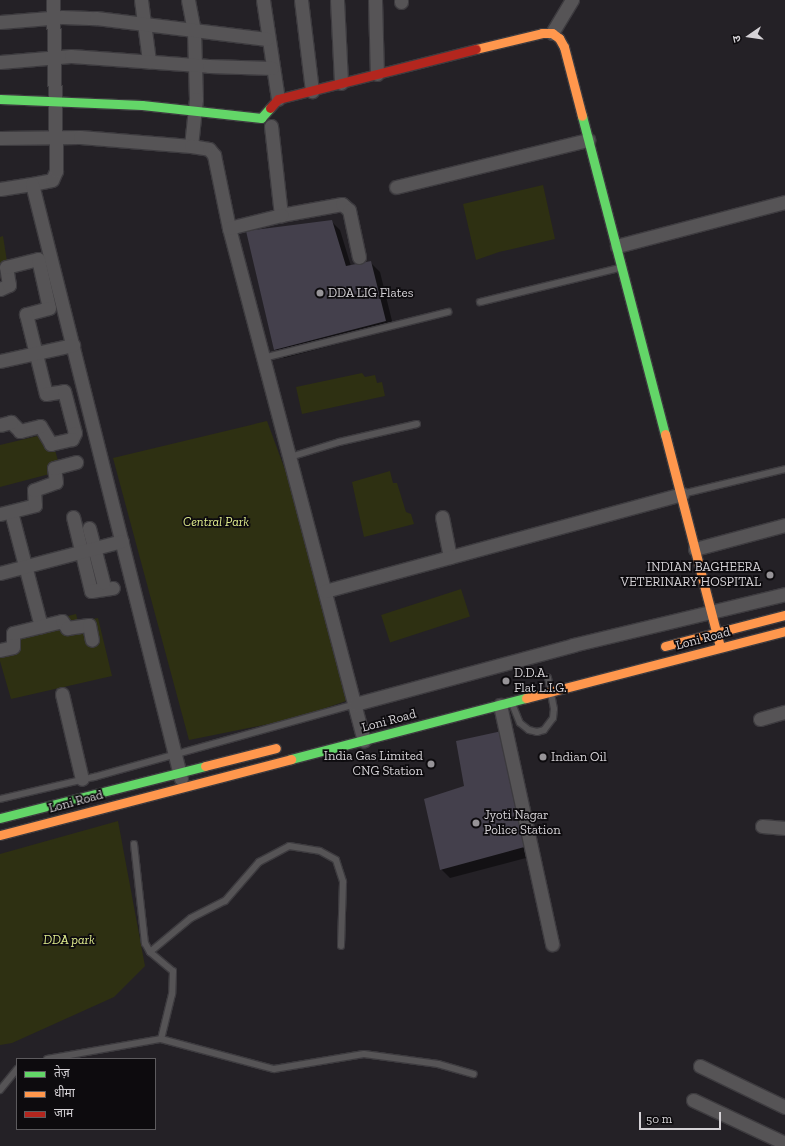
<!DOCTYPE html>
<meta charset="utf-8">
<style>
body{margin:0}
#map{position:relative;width:785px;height:1146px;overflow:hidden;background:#242126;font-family:"Zilla Slab","Noto Sans Devanagari",serif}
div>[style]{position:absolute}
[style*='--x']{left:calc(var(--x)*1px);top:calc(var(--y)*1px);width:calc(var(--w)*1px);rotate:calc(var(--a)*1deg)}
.green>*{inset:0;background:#2e3012;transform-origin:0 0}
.shadow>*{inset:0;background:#0007}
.building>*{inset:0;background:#44404c}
.roads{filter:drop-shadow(1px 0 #3d3b3f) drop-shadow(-1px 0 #3d3b3f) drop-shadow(0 1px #3d3b3f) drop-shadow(0 -1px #3d3b3f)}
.lane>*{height:6px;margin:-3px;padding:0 3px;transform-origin:3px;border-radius:3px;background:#565456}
.street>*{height:13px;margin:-6.5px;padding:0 6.5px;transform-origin:6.5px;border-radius:6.5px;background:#565456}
.fast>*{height:9px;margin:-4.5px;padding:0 4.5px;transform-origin:4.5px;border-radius:4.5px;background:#63d668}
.slow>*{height:9px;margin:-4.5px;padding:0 4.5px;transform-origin:4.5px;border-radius:4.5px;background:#ff974d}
.jam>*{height:9px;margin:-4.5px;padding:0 4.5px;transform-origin:4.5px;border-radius:4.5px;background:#b3261e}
.dots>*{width:11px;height:11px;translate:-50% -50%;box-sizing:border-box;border:2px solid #0d0b0e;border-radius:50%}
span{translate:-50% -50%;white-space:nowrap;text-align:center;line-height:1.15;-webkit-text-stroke:3.5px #0d0b0e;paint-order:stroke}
.poi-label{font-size:13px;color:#d5d2d6}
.left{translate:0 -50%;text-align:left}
.right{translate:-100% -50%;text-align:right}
.park-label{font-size:13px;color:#dfeb8d;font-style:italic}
.street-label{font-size:13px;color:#d5d2d6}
.legend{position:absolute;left:16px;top:1058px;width:140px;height:72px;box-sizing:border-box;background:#0d0b0e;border:1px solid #5d5b5e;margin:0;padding:5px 7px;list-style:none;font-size:12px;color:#d5d2d6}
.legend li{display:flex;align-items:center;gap:8px;height:20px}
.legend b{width:20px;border:1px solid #5d5b5e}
.north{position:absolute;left:729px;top:16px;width:40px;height:40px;-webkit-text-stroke:3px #0d0b0e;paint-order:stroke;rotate:257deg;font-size:11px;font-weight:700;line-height:16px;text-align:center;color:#d5d2d6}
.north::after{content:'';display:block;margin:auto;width:14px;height:18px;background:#d5d2d6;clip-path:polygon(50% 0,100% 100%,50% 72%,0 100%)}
.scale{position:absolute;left:639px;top:1112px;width:82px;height:18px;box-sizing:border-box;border:2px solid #d5d2d6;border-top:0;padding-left:5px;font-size:12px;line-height:14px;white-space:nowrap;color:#d5d2d6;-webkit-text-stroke:3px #0d0b0e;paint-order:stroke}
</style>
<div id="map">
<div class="green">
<i style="clip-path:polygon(543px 185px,555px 239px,499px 252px,476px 260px,463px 204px)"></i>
<i style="clip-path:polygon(3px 236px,9px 274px,0 277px,0 237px)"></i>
<i style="clip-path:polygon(362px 373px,365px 377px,375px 375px,377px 383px,382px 382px,385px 396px,302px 414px,296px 387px)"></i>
<i style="clip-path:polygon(267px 421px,294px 494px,346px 701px,294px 719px,189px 740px,113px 458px)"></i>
<i style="clip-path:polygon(50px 433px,61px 471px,0 487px,0 445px)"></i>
<i style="clip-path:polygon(390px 471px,393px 483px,397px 483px,406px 512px,411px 514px,414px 524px,364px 537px,352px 482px)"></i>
<i style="left:461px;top:589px;width:29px;height:84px;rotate:72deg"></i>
<i style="clip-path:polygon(76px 614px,78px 622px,98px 618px,112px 676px,11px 699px,0 661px,0 651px,19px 646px,15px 629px)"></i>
<i style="clip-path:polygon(118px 821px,145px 966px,114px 997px,12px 1043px,0 1045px,0 854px)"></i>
</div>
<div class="shadow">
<i style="clip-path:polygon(331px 221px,340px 230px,351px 266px,371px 263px,380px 272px,394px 329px,284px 358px,275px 350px)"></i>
<i style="clip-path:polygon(466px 786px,537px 855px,450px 878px,441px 869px)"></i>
</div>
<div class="building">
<i style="clip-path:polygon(332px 220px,346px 266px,371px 261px,386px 321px,274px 350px,246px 231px)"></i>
<i style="clip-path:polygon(502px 731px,528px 846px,440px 870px,424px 799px,464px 786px,456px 741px)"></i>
</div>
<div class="roads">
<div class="lane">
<i style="--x:480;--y:302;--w:144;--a:-13.7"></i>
<i style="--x:263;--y:358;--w:191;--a:-14"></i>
<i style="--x:290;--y:457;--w:51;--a:-17"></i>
<i style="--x:339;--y:442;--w:80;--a:-13"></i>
<i style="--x:682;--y:494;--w:106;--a:-13.6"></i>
<i style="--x:513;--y:706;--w:18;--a:68"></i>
<i style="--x:520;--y:723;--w:11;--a:38"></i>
<i style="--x:529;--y:730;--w:8;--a:14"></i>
<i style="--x:537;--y:732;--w:7;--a:-16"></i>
<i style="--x:544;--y:730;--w:15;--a:-53"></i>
<i style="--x:553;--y:718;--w:9;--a:-84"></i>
<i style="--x:554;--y:709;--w:32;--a:-101"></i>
<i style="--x:0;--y:799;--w:97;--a:-13.2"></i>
<i style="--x:94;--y:777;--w:271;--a:-15.6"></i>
<i style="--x:134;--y:844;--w:100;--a:83.7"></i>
<i style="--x:145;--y:943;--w:10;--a:61"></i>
<i style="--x:150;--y:952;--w:30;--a:40"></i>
<i style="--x:173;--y:971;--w:23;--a:92"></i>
<i style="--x:172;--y:994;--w:46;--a:103.7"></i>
<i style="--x:150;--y:952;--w:53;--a:-39.7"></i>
<i style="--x:191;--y:918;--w:38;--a:-27"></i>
<i style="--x:225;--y:901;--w:52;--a:-48.9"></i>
<i style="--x:259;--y:862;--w:34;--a:-28"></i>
<i style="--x:289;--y:846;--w:31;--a:9"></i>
<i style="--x:320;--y:851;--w:18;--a:29"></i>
<i style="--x:336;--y:860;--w:23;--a:72"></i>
<i style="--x:343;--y:882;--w:64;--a:91.8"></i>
<i style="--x:47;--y:1059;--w:116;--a:-10"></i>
<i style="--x:161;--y:1039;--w:117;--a:14.9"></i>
<i style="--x:274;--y:1069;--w:91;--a:-9.5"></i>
<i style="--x:364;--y:1054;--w:75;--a:7.7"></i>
<i style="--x:438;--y:1064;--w:37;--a:16"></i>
<i style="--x:0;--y:1090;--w:27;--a:-51"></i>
</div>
<div class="street">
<i style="--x:141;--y:0;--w:62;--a:82.5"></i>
<i style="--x:188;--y:0;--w:33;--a:79"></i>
<i style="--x:194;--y:32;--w:67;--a:88.3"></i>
<i style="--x:196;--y:99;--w:47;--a:96.1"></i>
<i style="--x:263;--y:0;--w:100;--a:81.4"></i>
<i style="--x:301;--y:0;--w:92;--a:83.1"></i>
<i style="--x:337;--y:0;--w:83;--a:87.2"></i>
<i style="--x:375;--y:0;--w:74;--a:88.5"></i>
<i style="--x:401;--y:0;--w:2;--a:90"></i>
<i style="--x:0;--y:22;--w:62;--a:-4.6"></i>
<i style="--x:62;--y:17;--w:34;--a:2"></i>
<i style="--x:96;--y:18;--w:172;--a:7"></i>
<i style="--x:552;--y:33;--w:39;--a:-59"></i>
<i style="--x:0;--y:62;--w:71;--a:-4.8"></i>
<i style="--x:71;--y:56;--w:138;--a:4.1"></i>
<i style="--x:209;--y:66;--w:63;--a:1.8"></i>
<i style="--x:271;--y:126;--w:90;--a:83.6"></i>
<i style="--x:281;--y:215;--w:62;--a:-10.2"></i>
<i style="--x:342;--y:204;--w:9;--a:41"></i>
<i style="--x:349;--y:210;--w:48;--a:78"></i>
<i style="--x:0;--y:138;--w:80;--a:-0.7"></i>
<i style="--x:80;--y:137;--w:111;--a:4.6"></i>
<i style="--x:191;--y:146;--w:18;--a:9"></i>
<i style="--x:209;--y:149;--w:8;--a:50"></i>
<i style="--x:214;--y:155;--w:75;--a:78.4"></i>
<i style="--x:229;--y:228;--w:530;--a:75.26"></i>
<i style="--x:32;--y:184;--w:20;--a:-11"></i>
<i style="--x:52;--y:180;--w:10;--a:-66"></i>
<i style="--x:56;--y:171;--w:171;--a:-91"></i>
<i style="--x:396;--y:187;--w:198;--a:-13.8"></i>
<i style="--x:0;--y:189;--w:32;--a:-9"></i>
<i style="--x:32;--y:184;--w:613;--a:75.94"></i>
<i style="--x:229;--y:228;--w:54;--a:-14"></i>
<i style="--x:617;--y:246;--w:174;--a:-14.7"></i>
<i style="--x:0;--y:289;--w:10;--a:-24"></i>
<i style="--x:9;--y:285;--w:18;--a:-99"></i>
<i style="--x:6;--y:267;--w:33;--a:-14"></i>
<i style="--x:38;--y:259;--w:50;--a:77.3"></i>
<i style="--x:49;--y:308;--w:24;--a:165"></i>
<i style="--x:26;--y:314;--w:82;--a:76"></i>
<i style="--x:46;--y:394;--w:18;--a:-9"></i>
<i style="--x:64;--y:391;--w:43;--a:75.3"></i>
<i style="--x:75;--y:433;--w:7;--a:117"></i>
<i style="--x:72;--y:439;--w:22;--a:167"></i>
<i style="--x:51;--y:444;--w:21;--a:-121"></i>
<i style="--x:40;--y:426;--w:21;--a:166"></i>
<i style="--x:20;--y:431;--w:13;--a:-135"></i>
<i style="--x:11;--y:422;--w:11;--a:165"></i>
<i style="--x:0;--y:361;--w:75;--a:-12.4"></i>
<i style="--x:11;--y:512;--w:118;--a:75.3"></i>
<i style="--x:0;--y:514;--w:36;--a:-14"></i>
<i style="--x:35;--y:505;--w:15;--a:-94"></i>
<i style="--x:34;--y:490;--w:23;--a:-20"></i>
<i style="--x:56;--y:482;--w:14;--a:-98"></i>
<i style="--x:54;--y:468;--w:23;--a:-15"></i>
<i style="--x:73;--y:517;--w:76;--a:76.3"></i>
<i style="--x:91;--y:591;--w:22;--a:-8"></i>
<i style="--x:442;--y:517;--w:41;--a:78.7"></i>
<i style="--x:89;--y:528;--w:56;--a:75.5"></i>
<i style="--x:695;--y:549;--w:93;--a:-14.9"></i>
<i style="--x:0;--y:573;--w:126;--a:-14.7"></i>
<i style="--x:325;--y:591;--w:370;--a:-15.2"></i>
<i style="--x:0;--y:650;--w:13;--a:-13"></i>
<i style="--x:13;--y:647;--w:14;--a:-90"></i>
<i style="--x:13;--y:633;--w:50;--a:-13.8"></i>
<i style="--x:62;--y:621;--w:9;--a:54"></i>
<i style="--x:67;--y:628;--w:22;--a:-8"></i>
<i style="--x:89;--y:625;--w:15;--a:79"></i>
<i style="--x:62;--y:694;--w:87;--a:76.8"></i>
<i style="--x:355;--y:704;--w:226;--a:-15.1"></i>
<i style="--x:573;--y:645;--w:218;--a:-13.5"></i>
<i style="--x:500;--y:705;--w:245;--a:77.7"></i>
<i style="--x:760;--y:719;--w:26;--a:-16"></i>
<i style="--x:762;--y:826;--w:23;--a:5"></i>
<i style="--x:700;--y:1066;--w:94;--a:25.8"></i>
<i style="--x:693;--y:1100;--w:102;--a:25.1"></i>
</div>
<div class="fast">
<i style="--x:0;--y:99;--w:142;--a:2.4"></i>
<i style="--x:142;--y:105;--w:120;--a:6.2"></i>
<i style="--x:261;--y:118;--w:13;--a:-48"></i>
<i style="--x:582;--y:116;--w:329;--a:75.4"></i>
<i style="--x:291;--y:759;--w:243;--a:-14.6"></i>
<i style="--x:0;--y:818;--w:211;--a:-14.2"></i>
</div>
<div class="slow">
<i style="--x:476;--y:49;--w:68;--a:-13.6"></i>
<i style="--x:542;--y:33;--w:10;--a:0"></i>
<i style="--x:552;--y:33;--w:9;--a:36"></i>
<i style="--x:559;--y:38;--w:10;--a:61"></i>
<i style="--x:564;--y:47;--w:71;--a:75.4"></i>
<i style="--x:665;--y:434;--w:219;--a:75.5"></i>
<i style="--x:665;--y:646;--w:124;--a:-14.5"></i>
<i style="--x:526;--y:698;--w:268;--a:-14.5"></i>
<i style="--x:205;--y:766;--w:73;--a:-14.2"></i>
<i style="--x:0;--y:835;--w:301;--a:-14.6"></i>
</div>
<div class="jam">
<i style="--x:270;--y:108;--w:12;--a:-48"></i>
<i style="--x:278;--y:99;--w:204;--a:-14.2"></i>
</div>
</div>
<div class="dots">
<i style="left:320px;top:293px;background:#979498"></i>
<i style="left:770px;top:575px;background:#979498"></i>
<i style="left:506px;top:681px;background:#979498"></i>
<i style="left:543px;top:757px;background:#979498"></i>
<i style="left:431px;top:764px;background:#979498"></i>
<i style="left:476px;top:823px;background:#979498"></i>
</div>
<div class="poi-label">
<span class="left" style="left:328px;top:293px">DDA LIG Flates</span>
<span class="right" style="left:761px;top:575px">INDIAN BAGHEERA<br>VETERINARY HOSPITAL</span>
<span class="left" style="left:514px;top:681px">D.D.A.<br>Flat L.I.G.</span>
<span class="right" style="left:423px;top:764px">India Gas Limited<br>CNG Station</span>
<span class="left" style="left:551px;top:757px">Indian Oil</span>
<span class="left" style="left:484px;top:823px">Jyoti Nagar<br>Police Station</span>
</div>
<div class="park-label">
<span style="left:216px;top:522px">Central Park</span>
<span style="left:69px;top:940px">DDA park</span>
</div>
<div class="street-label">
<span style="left:703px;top:639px;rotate:-15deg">Loni Road</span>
<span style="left:389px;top:721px;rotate:-15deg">Loni Road</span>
<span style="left:76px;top:802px;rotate:-15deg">Loni Road</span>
</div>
<ul class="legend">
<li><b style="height:5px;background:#63d668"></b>तेज़</li>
<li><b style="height:5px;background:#ff974d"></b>धीमा</li>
<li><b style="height:5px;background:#b3261e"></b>जाम</li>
</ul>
<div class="north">उ</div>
<div class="scale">50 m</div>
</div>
